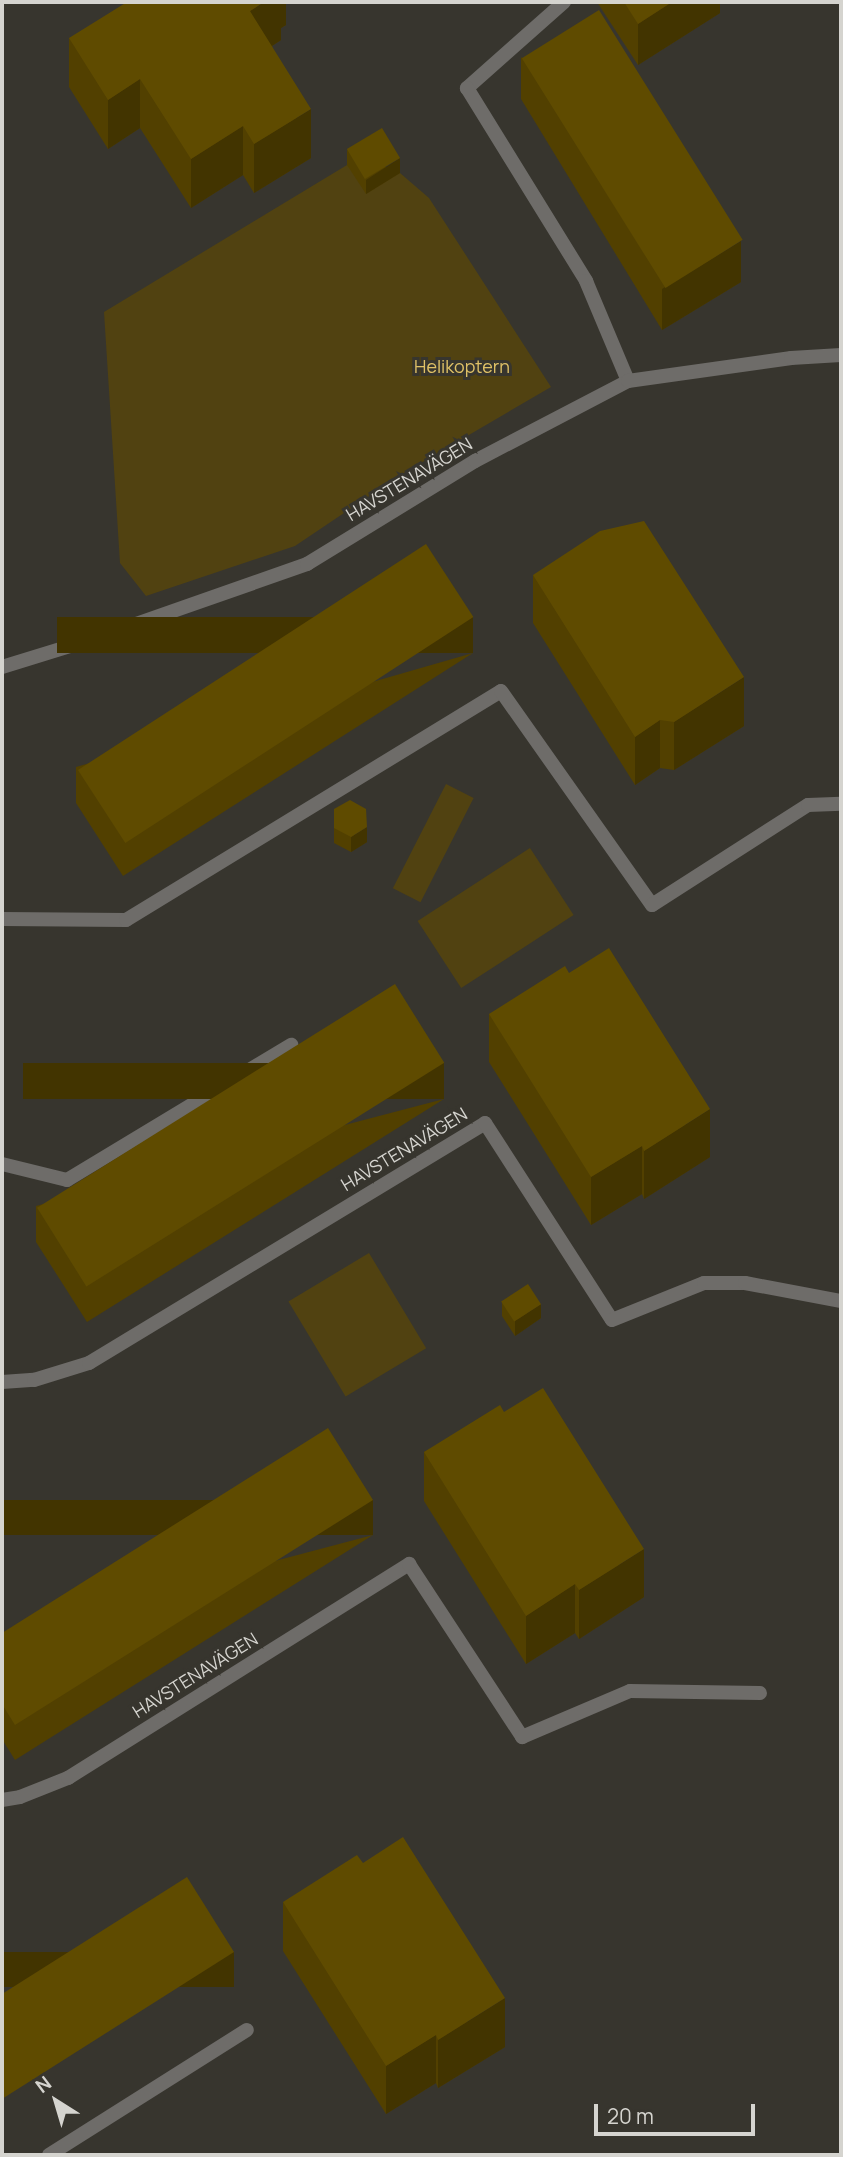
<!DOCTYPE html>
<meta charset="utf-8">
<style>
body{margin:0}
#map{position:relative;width:843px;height:2157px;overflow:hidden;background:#37352e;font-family:Manrope,sans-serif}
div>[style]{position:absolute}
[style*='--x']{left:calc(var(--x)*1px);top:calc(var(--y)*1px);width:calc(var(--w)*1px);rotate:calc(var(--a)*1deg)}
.green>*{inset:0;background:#514211;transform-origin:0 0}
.lane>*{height:14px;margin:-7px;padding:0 7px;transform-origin:7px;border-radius:7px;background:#6e6c69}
.street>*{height:14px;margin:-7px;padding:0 7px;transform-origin:7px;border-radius:7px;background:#6e6c69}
.wall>*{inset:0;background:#524000}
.shaded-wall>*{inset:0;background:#423400;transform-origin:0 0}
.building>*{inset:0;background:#5f4b00;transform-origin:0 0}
span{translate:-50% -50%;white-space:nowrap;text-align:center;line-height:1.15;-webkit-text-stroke:6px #37352e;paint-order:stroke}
.park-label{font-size:18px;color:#dfc166}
.street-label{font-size:18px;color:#d5d4cf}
.frame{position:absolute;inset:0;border:4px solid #d5d4cf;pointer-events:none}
.north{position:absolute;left:21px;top:2066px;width:70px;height:70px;-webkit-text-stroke:5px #37352e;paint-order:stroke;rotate:323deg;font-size:19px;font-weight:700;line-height:28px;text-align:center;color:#d5d4cf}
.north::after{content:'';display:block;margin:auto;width:24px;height:32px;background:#d5d4cf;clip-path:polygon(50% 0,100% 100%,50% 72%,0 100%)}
.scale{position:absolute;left:594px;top:2104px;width:161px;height:32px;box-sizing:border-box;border:4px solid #d5d4cf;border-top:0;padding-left:9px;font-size:21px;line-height:24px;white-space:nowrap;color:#d5d4cf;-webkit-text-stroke:5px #37352e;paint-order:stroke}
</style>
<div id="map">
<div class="green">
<i style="clip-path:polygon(347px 165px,400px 173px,429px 198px,551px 387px,402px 474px,295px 546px,146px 596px,120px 563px,104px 312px)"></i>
<i style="left:446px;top:784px;width:31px;height:117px;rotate:27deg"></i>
<i style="left:530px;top:848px;width:80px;height:134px;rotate:57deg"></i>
<i style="left:369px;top:1253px;width:111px;height:94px;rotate:59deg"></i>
</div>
<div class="lane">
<i style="--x:564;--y:2;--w:130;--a:138.4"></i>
<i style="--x:467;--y:88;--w:227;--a:58.3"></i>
<i style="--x:586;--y:281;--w:108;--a:67.2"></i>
<i style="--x:2;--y:919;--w:124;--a:0.5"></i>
<i style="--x:126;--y:920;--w:439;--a:-31.4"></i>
<i style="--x:501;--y:691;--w:262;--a:54.8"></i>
<i style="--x:652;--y:905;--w:185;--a:-32.7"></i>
<i style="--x:808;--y:805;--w:33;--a:-2"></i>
<i style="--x:2;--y:1164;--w:67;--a:13.8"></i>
<i style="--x:67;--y:1180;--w:262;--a:-31.1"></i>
<i style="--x:2;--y:1382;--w:32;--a:-4"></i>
<i style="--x:34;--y:1380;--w:58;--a:-17.2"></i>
<i style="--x:89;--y:1363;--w:463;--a:-31.2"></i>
<i style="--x:485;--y:1123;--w:234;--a:57.2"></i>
<i style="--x:612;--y:1320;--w:99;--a:-21.9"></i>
<i style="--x:704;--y:1283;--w:41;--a:0"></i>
<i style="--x:745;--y:1283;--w:98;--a:10.6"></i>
<i style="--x:2;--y:1800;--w:18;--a:-9"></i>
<i style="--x:20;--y:1797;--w:52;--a:-21.6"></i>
<i style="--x:68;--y:1778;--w:403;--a:-32.1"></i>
<i style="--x:409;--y:1564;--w:207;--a:56.8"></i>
<i style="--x:522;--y:1737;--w:117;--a:-23.1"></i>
<i style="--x:630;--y:1691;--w:130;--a:0.9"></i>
<i style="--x:49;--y:2155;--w:234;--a:-32.3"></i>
</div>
<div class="street">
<i style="--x:2;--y:667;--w:98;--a:-17.1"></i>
<i style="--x:96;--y:638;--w:224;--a:-19.3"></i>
<i style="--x:307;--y:564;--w:197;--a:-31.5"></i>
<i style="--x:475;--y:461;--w:173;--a:-27.6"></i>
<i style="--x:628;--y:381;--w:165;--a:-8"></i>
<i style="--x:791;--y:358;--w:50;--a:-3.4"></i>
</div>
<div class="wall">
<i style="clip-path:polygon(286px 2px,286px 25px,281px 28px,281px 40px,272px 46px,311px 158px,254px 193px,243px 175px,191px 208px,140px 128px,108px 149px,69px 87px,69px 38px)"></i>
<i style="clip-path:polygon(597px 2px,720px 2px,720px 13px,638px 65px)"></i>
<i style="clip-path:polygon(521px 57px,741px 282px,662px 330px,521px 99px)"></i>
<i style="clip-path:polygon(347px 150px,400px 173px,366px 194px,347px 165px)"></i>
<i style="clip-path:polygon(533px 575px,744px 726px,674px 770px,660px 768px,635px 785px,533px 623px)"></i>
<i style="clip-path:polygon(473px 653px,123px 876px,76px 803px,76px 767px)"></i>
<i style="clip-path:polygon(334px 824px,367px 842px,351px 852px,334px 843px)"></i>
<i style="clip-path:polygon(569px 973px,710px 1157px,644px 1199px,642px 1194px,591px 1225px,489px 1062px,489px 1014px)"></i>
<i style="clip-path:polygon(444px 1099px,87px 1322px,36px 1242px,36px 1206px)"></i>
<i style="clip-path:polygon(502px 1302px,541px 1318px,515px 1336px,502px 1316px)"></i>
<i style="clip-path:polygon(504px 1412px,644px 1597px,579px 1639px,575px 1633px,526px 1664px,424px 1501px,424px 1452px)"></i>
<i style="clip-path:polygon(373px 1535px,15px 1760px,2px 1739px,2px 1633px)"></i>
<i style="clip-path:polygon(283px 1902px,505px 2047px,438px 2088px,436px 2083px,386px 2114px,283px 1951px)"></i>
</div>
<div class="shaded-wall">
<i style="clip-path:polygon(264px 2px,286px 2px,286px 25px,281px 28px,281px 40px,250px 60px,250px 11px)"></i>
<i style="clip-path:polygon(672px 2px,720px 2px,720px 13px,638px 65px,638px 24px)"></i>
<i style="clip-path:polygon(140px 79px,140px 128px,108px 149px,108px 100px)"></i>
<i style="clip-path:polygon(311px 109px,311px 158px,254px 193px,254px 144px)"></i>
<i style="clip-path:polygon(243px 126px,243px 175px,191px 208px,191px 159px)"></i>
<i style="clip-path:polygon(400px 158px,400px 173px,366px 194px,366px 180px)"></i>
<i style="clip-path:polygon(741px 241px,741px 282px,662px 330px,662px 289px)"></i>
<i style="left:473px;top:617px;width:36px;height:416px;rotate:90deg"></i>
<i style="clip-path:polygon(744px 677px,744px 726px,674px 770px,674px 722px)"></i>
<i style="clip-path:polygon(660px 720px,660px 768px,635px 785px,635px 737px)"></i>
<i style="clip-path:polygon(367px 827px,367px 842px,351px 852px,351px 837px)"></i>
<i style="left:444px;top:1063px;width:36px;height:421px;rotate:90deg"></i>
<i style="clip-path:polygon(710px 1109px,710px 1157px,644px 1199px,644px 1151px)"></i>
<i style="clip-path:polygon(642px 1146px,642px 1194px,591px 1225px,591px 1177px)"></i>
<i style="clip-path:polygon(541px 1304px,541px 1318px,515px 1336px,515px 1321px)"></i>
<i style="left:373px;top:1500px;width:35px;height:423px;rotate:90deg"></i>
<i style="clip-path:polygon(644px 1549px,644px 1597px,579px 1639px,579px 1590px)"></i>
<i style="clip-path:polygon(575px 1584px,575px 1633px,526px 1664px,526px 1616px)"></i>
<i style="left:234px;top:1952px;width:35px;height:275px;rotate:90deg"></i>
<i style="clip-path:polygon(505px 1998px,505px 2047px,438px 2088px,438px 2040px)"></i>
<i style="clip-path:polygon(436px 2035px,436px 2083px,386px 2114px,386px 2066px)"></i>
</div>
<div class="building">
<i style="clip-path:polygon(127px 2px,264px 2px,250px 11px,311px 109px,254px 144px,243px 126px,191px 159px,140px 79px,108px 100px,69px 38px)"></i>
<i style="clip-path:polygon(624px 2px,672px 2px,638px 24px)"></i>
<i style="left:599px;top:10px;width:271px;height:91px;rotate:58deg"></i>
<i style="left:382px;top:128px;width:35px;height:41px;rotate:59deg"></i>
<i style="clip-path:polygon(644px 521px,744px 677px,674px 722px,660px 720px,635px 737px,533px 575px,600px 531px)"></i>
<i style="left:426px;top:544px;width:87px;height:415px;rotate:57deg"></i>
<i style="clip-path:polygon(350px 800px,366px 809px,367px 827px,351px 837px,334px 828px,334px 809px)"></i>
<i style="clip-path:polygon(609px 948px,710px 1109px,644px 1151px,642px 1146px,591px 1177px,489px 1014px,565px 966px,569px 973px)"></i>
<i style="left:395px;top:984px;width:93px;height:422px;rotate:58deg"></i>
<i style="left:528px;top:1284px;width:24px;height:32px;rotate:57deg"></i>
<i style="clip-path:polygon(543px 1388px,644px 1549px,579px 1590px,575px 1584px,526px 1616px,424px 1452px,500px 1405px,504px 1412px)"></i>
<i style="clip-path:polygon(328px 1428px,373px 1500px,15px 1725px,2px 1704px,2px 1633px)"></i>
<i style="clip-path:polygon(403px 1837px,505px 1998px,438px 2040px,436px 2035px,386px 2066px,283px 1902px,357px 1855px,363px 1863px)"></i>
<i style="clip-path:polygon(187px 1877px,234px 1952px,2px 2099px,2px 1994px)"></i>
</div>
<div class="park-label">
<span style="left:462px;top:366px">Helikoptern</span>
</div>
<div class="street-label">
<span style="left:409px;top:479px;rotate:-31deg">HAVSTENAVÄGEN</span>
<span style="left:404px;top:1149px;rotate:-31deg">HAVSTENAVÄGEN</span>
<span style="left:195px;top:1675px;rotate:-32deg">HAVSTENAVÄGEN</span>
</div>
<div class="frame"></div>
<div class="north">N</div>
<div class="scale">20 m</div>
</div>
